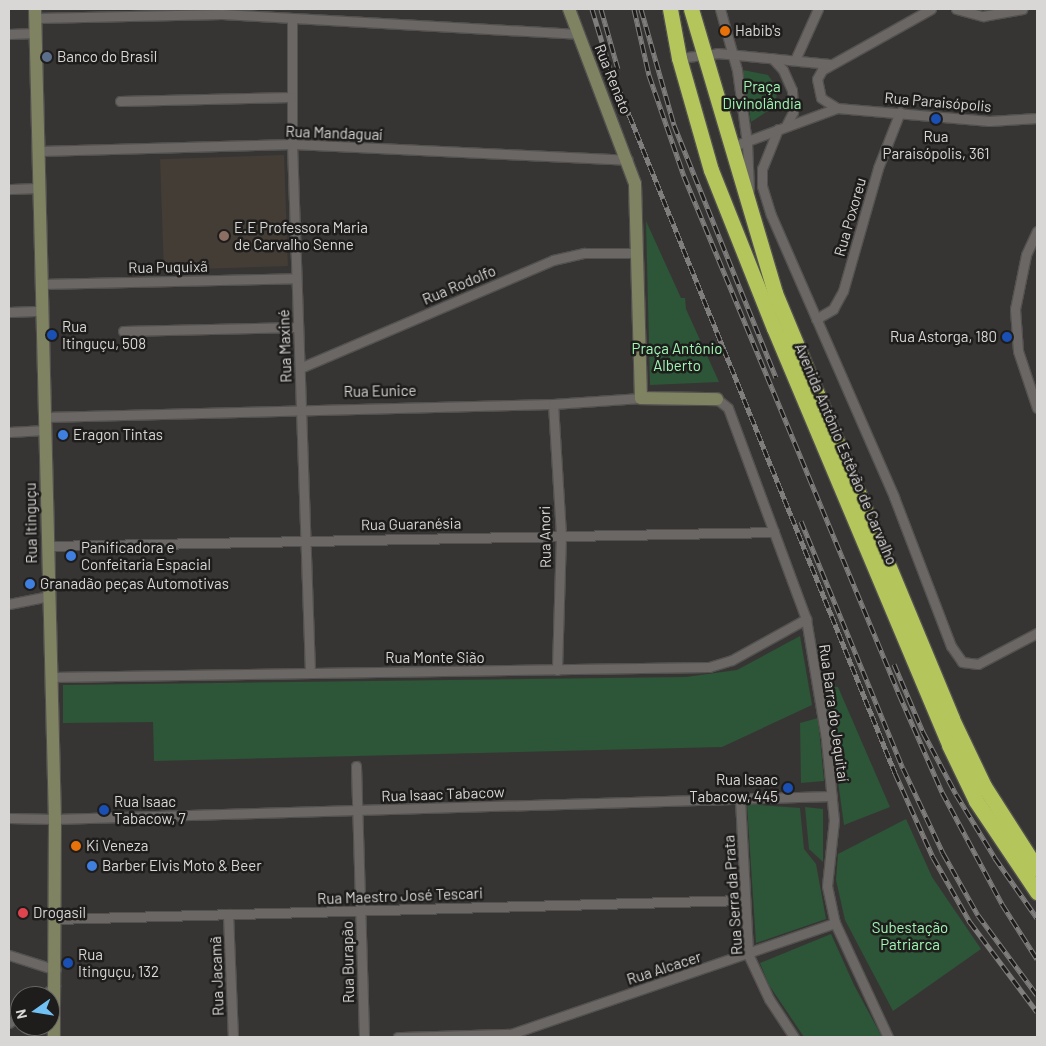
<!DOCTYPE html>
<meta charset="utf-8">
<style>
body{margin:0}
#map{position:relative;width:1046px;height:1046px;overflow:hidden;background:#373533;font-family:Barlow,sans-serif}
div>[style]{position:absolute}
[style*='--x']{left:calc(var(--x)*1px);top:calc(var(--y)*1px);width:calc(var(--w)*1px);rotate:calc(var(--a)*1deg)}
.built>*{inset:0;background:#443d36;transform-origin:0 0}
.green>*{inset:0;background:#2d5537}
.roads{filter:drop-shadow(1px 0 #53514f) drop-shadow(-1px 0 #53514f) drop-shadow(0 1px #53514f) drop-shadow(0 -1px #53514f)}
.street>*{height:9px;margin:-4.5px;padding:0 4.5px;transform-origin:4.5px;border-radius:4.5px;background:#6a6765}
.secondary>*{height:12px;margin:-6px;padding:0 6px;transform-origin:6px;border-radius:6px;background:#808362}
.highway>*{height:15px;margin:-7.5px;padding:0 7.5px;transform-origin:7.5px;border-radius:7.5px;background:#b4c55b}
.rail>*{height:5px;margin-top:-2.5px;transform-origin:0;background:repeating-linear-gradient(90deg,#1e1d1c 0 9px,#807e7c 0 18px);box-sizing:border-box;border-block:1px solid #807e7c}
.dots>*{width:14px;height:14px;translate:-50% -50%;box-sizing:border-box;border:2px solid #1e1d1c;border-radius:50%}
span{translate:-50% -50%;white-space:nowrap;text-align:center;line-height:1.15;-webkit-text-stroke:5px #1e1d1c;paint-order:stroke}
.poi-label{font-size:15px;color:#d8d7d5}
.left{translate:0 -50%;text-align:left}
.right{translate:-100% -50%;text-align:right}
.street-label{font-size:15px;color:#d8d7d5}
.park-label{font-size:15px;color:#9ff7b4}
.frame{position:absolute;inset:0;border:10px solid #d8d7d5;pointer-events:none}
.north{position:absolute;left:10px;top:986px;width:50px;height:50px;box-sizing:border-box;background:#1e1d1c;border:1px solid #686766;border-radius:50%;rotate:257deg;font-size:14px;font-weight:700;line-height:20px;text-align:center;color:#d8d7d5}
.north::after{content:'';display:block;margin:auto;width:18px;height:22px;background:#72c1f5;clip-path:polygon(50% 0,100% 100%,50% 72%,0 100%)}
</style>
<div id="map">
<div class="built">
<i style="left:284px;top:155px;width:111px;height:124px;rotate:88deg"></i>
</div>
<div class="green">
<i style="clip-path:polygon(743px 70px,768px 75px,778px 90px,774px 107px,751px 122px)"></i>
<i style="clip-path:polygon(646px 221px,681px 298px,685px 298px,686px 309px,719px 382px,650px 385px)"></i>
<i style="clip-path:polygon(800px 636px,812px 705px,722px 747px,154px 761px,153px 722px,63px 723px,63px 685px,686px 677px,737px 670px)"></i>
<i style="clip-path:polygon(825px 686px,838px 687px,890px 807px,844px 825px)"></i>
<i style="clip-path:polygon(818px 718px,824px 781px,801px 783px,800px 723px)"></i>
<i style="clip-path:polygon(747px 804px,800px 808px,804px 849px,816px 864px,826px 919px,756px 943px)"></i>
<i style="clip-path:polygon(805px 807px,823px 809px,823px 862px,809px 849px)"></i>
<i style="clip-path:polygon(906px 819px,932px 877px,981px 949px,893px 1011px,845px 920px,836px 880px,838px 854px)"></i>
<i style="clip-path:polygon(831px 934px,854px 985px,882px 1037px,804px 1037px,769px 985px,760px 963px)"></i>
</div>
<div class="roads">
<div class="street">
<i style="--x:720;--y:9;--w:63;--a:74.4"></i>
<i style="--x:737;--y:70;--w:74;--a:82.2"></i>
<i style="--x:747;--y:143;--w:47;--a:87.6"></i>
<i style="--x:931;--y:9;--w:125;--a:150.8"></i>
<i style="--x:822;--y:70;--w:10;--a:119"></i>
<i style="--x:817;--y:79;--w:19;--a:78"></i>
<i style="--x:821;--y:98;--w:19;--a:32"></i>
<i style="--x:837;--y:108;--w:153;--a:4.9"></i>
<i style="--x:989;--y:121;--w:48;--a:-3.6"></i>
<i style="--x:956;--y:9;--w:28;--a:15"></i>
<i style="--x:983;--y:16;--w:40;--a:-10"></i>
<i style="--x:36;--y:18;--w:186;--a:-1.2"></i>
<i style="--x:222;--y:14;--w:356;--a:3.2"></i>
<i style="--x:292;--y:18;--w:126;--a:90"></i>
<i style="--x:292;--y:144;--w:528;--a:88.05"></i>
<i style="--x:9;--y:34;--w:27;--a:-2"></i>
<i style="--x:679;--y:58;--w:38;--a:-7"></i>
<i style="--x:717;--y:53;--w:113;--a:5.6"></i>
<i style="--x:772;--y:58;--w:16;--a:47"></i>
<i style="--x:783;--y:70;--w:22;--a:66"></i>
<i style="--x:792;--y:90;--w:22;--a:87"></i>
<i style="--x:793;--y:112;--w:16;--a:117"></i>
<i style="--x:795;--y:60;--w:56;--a:-65.7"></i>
<i style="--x:120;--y:101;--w:171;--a:-1.3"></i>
<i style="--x:778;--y:129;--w:43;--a:111.8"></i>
<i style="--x:762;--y:169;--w:17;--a:90"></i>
<i style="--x:762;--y:186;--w:30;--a:73"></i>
<i style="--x:771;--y:215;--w:308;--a:66.4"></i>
<i style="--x:894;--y:497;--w:160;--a:69.1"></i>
<i style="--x:951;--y:646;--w:19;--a:55"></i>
<i style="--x:962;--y:662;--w:16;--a:7"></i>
<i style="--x:978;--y:664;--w:67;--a:-27.7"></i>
<i style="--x:731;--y:147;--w:113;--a:-20.2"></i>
<i style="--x:39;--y:151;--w:253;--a:-1.6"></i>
<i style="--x:292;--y:144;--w:336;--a:2.7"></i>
<i style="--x:9;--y:189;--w:31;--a:-2"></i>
<i style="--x:1037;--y:231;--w:26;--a:115"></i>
<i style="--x:1026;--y:255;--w:55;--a:101.5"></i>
<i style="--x:1015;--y:309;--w:42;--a:85.9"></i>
<i style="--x:1018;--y:351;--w:60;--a:71.6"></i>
<i style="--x:41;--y:284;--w:255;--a:-1.3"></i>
<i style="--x:9;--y:312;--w:33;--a:-2"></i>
<i style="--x:816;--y:319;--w:20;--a:-30"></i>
<i style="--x:833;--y:309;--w:21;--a:-61"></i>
<i style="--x:843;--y:291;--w:128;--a:-74.1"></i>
<i style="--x:878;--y:168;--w:60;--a:-68.6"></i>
<i style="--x:123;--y:331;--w:175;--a:-1.3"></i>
<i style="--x:300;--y:368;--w:275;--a:-23.1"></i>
<i style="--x:553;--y:260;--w:32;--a:-13"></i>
<i style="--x:584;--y:253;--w:51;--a:0"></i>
<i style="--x:717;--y:399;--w:14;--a:39"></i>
<i style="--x:728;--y:408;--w:225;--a:69.7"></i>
<i style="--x:806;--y:619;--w:122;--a:80.5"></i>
<i style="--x:826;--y:739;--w:81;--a:84.4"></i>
<i style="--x:834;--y:820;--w:66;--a:96.1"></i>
<i style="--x:827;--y:886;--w:38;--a:78"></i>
<i style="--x:835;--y:923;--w:126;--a:65.1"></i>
<i style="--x:553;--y:404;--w:130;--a:86.5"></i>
<i style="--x:561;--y:534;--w:136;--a:91.7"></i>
<i style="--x:45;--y:417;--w:508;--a:-1.47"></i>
<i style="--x:553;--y:404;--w:88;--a:-3.9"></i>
<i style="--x:9;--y:432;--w:36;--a:-3"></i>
<i style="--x:48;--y:546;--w:726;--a:-1.1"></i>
<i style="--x:9;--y:604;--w:41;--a:-11.3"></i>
<i style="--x:51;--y:677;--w:658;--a:-0.87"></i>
<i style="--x:709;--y:667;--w:24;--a:-17"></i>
<i style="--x:732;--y:660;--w:85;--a:-29"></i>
<i style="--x:356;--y:766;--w:271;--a:88.3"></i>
<i style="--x:740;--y:799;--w:155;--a:87"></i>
<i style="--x:748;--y:954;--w:50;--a:65"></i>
<i style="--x:769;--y:999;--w:45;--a:56.7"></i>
<i style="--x:9;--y:818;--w:46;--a:1.2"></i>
<i style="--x:55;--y:819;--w:777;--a:-1.7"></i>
<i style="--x:228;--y:914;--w:123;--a:87.7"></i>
<i style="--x:55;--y:919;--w:690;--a:-1.58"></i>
<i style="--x:9;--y:955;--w:49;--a:17.7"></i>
<i style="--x:43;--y:996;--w:16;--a:-40"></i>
<i style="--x:9;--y:1023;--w:14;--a:-39"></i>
<i style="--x:398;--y:1037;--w:110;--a:-1.6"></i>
<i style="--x:502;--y:1037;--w:352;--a:-18.9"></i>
</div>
<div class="secondary">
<i style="--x:35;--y:9;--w:810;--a:88.59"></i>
<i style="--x:55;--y:819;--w:218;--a:90.3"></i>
<i style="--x:569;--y:9;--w:187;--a:69.3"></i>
<i style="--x:635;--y:184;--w:214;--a:88.4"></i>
<i style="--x:641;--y:398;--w:76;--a:0.8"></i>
</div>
<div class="highway">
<i style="--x:670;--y:9;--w:50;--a:79.6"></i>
<i style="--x:679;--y:58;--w:116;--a:74.1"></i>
<i style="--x:711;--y:170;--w:170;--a:68.3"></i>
<i style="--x:774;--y:328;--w:452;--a:67.2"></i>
<i style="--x:949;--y:745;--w:62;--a:64.3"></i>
<i style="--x:976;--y:801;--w:110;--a:56.2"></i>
<i style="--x:691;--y:9;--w:296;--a:73.5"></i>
<i style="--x:775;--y:293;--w:461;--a:67.4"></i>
<i style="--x:952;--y:719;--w:74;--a:64.5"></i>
<i style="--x:984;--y:786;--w:98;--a:57.4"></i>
</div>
</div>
<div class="rail">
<i style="--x:592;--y:9;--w:59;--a:73.1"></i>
<i style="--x:609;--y:65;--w:764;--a:68"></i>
<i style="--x:895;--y:773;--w:92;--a:65.7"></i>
<i style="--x:933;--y:857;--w:75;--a:60.4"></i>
<i style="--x:970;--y:922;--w:112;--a:53.3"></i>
<i style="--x:601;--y:9;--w:62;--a:74.2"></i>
<i style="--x:634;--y:9;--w:68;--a:77.2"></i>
<i style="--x:649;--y:75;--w:107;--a:70.9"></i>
<i style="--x:684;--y:176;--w:561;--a:67.46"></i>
<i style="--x:899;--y:694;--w:107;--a:66.3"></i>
<i style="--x:942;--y:792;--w:127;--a:61.8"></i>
<i style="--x:1002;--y:904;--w:65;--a:57.5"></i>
<i style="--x:641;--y:9;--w:121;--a:74.1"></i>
<i style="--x:674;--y:125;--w:272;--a:68"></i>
<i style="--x:801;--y:521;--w:267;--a:67.6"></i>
<i style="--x:903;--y:768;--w:94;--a:64.8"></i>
<i style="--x:943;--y:853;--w:71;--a:60.6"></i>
<i style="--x:978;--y:915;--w:99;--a:53.6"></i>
<i style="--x:894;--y:664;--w:74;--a:66.9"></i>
<i style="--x:923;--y:732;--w:70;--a:62"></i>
<i style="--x:956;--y:794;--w:75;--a:58.6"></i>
<i style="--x:995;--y:858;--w:73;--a:55"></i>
</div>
<div class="dots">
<i style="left:725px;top:31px;background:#e8710a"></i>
<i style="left:47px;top:57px;background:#5c6f8a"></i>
<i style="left:936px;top:119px;background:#1a4fb4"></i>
<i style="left:224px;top:236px;background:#8d6e63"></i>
<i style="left:52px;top:335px;background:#1a4fb4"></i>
<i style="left:1007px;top:337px;background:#1a4fb4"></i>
<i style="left:63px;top:435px;background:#3f7fe0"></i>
<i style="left:71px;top:556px;background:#3f7fe0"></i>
<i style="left:30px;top:584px;background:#3f7fe0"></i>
<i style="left:788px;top:788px;background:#1a4fb4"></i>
<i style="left:104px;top:810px;background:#1a4fb4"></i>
<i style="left:76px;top:846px;background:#e8710a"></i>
<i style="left:92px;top:866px;background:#3f7fe0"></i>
<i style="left:23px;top:913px;background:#e0444e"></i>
<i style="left:68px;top:963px;background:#1a4fb4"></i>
</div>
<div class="poi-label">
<span class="left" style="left:735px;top:31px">Habib's</span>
<span class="left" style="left:57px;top:57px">Banco do Brasil</span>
<span style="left:936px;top:145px">Rua<br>Paraisópolis, 361</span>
<span class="left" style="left:234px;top:236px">E.E Professora Maria<br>de Carvalho Senne</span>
<span class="left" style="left:62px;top:335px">Rua<br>Itinguçu, 508</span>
<span class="right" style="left:997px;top:337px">Rua Astorga, 180</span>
<span class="left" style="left:73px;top:435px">Eragon Tintas</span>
<span class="left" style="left:81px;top:556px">Panificadora e<br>Confeitaria Espacial</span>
<span class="left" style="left:40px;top:584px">Granadão peças Automotivas</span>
<span class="right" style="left:778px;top:788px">Rua Isaac<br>Tabacow, 445</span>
<span class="left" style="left:114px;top:810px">Rua Isaac<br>Tabacow, 7</span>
<span class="left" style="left:86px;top:846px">Ki Veneza</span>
<span class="left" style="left:102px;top:866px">Barber Elvis Moto &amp; Beer</span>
<span class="left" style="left:33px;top:913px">Drogasil</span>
<span class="left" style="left:78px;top:963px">Rua<br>Itinguçu, 132</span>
</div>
<div class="street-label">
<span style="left:613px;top:79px;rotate:68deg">Rua Renato</span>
<span style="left:938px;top:102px;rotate:5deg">Rua Paraisópolis</span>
<span style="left:334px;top:133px;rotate:2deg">Rua Mandaguaí</span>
<span style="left:850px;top:217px;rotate:-74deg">Rua Poxoreu</span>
<span style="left:168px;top:267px;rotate:-1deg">Rua Puquixã</span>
<span style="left:459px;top:285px;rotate:-23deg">Rua Rodolfo</span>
<span style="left:285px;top:346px;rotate:-92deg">Rua Maxiné</span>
<span style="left:380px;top:391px;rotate:-1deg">Rua Eunice</span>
<span style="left:846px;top:454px;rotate:67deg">Avenida Antônio Estêvão de Carvalho</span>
<span style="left:31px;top:523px;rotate:-91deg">Rua Itinguçu</span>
<span style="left:411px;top:524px;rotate:-1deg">Rua Guaranésia</span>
<span style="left:545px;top:537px;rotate:-91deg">Rua Anori</span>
<span style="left:435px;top:658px">Rua Monte Sião</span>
<span style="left:834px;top:713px;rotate:82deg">Rua Barra do Jequitaí</span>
<span style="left:443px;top:794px;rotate:-2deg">Rua Isaac Tabacow</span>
<span style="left:733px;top:895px;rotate:-94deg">Rua Serra da Prata</span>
<span style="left:400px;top:896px;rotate:-2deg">Rua Maestro José Tescari</span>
<span style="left:348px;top:962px;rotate:-91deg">Rua Burapão</span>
<span style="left:664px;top:968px;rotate:-18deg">Rua Alcacer</span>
<span style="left:217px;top:976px;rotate:-92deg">Rua Jacamã</span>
</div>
<div class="park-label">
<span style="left:762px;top:95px">Praça<br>Divinolândia</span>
<span style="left:677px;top:357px">Praça Antônio<br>Alberto</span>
<span style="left:910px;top:936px">Subestação<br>Patriarca</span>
</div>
<div class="frame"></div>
<div class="north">N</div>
</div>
